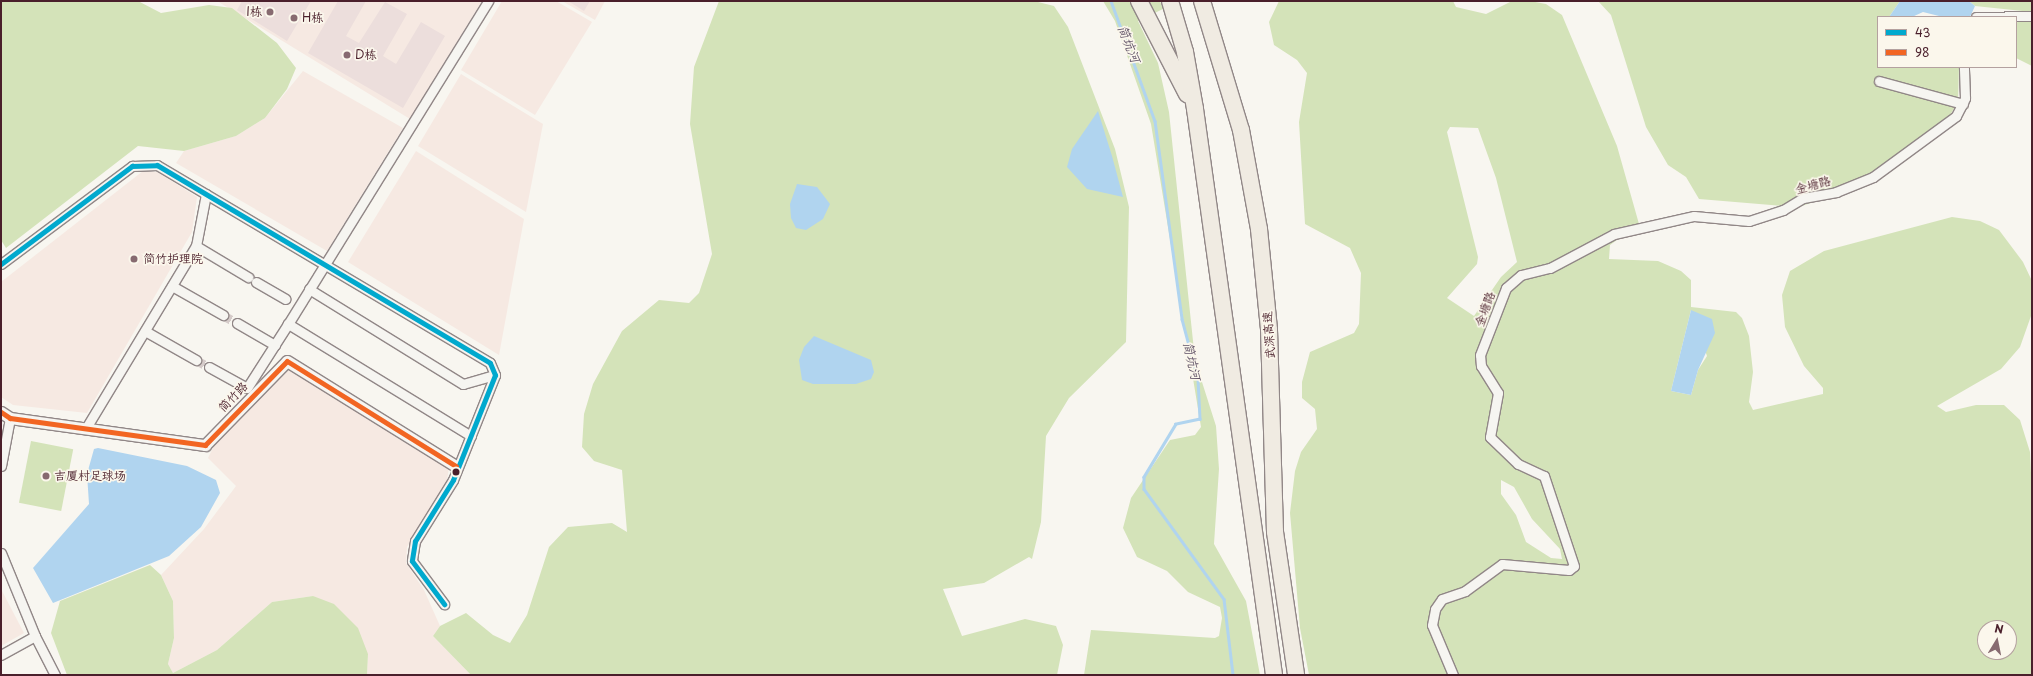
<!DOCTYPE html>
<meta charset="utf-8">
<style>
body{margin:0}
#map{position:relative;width:2033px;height:676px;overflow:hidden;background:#f8f6f0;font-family:"Playpen Sans","LXGW WenKai TC",sans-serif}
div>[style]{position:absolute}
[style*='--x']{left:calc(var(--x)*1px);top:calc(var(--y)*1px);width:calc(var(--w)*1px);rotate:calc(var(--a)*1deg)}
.built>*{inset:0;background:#f6e9e2}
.green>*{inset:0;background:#d4e3b9;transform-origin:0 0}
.water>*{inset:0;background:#b0d4ef}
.stream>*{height:2.5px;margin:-1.25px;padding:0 1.25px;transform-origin:1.25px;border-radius:1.25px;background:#b0d4ef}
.building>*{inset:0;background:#ecdedc}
.minor-tunnel>*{height:9px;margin-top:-4.5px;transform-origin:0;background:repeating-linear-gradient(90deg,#d5cbc9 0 9px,transparent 0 13.5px)}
.roads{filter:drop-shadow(1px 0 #918787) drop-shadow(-1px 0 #918787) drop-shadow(0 1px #918787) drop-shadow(0 -1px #918787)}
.minor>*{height:9px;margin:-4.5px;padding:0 4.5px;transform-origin:4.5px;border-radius:4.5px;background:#f6f5f1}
.tertiary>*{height:11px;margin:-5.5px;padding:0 5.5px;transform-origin:5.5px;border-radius:5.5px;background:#f6f5f1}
.motorway>*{height:16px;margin:-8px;padding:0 8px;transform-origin:8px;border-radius:8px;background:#f0ebe2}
.bus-1>*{height:5px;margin:-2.5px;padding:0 2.5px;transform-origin:2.5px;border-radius:2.5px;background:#00a9ce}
.bus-2>*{height:5px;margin:-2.5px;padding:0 2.5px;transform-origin:2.5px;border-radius:2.5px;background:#f26522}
.dots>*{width:11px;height:11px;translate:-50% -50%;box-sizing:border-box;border:2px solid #fbf7ec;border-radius:50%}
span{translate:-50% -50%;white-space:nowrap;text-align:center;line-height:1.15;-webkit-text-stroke:3.5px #fbf7ec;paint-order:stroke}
.poi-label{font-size:12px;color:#4a1f2b}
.right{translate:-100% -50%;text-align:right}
.left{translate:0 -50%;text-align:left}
.street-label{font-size:12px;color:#4a1f2b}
.water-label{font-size:13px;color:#5f5166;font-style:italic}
.frame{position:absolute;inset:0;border:2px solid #4a1f2b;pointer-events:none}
.legend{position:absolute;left:1877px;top:16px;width:140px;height:52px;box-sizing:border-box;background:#fbf7ec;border:1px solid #b4a19f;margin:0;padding:5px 7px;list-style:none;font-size:12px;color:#4a1f2b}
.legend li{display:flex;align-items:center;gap:8px;height:20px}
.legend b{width:20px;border:1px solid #b4a19f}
.north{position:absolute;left:1977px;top:620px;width:40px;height:40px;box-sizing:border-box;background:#fbf7ec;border:1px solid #b4a19f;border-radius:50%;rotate:10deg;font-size:11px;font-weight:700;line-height:16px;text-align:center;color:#4a1f2b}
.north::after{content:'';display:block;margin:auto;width:14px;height:18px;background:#876a70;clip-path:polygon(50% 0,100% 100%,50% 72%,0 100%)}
</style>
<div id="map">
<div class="built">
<i style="clip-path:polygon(217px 1px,482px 1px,410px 119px)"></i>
<i style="clip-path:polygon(502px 1px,556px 1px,592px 22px,535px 115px,461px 70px)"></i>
<i style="clip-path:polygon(562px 1px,605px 1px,595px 20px)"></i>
<i style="clip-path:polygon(303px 71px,403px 128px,327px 251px,176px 163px,184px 151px,236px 136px,265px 118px)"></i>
<i style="clip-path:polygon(461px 74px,543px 124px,526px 212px,418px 146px)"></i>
<i style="clip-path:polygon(416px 151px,524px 219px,499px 355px,348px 262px)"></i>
<i style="clip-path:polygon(143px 171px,157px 172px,197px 197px,192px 232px,87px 413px,13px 405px,1px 397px,1px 282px)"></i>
<i style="clip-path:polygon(288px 366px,449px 467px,447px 481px,407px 547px,406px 563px,424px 590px,440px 626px,433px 636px,471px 675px,367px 675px,368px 654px,313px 596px,272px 602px,217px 650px,173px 673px,168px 664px,174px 638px,173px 601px,161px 575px,204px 529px,236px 486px,208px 458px,216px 442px)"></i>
<i style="clip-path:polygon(1px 589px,24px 633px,1px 646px)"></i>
</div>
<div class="green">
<i style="clip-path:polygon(1px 1px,138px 1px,161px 13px,209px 5px,232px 8px,277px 43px,296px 68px,287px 89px,265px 118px,236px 136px,184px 151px,138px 146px,6px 248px,1px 240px)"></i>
<i style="clip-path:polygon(719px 1px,1034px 1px,1054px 6px,1068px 27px,1115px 149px,1129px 207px,1126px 342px,1069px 398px,1046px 436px,1041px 522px,1032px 559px,1029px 557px,984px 583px,943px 589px,962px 636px,1025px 619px,1056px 626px,1063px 645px,1057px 675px,471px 675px,433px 636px,440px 626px,466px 613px,493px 635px,510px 643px,527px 615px,549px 547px,568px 527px,612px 523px,627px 532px,622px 470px,594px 461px,582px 447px,584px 414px,593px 384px,622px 331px,659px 300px,689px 303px,699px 293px,712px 254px,690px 124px,694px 67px)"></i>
<i style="clip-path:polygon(1103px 1px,1160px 1px,1163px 9px,1138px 21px,1158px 63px,1169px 112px,1195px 360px,1216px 426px,1219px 469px,1214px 544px,1246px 601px,1260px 675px,1084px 675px,1091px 630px,1215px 638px,1219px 636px,1222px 618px,1220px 607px,1188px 592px,1167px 571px,1137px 557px,1123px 528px,1131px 498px,1170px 440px,1195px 435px,1201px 427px,1151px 124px,1115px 21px)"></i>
<i style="clip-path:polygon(evenodd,1279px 1px,1453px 1px,1456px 7px,1486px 14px,1512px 1px,1530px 1px,1546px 4px,1562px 15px,1617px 146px,1639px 224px,1610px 245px,1609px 259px,1658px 261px,1681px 271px,1691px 280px,1691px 307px,1736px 312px,1742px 318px,1749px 336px,1753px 372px,1749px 402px,1753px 410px,1823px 394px,1823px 388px,1804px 366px,1785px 327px,1782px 295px,1790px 271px,1824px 251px,1952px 217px,1980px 221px,1999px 230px,2023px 262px,2032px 281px,2031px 316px,2020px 347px,2001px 369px,1937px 406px,1946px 412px,1976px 405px,2004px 405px,2020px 420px,2030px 452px,2032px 494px,2032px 675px,1309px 675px,1300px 628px,1290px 513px,1295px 471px,1301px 452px,1317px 429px,1315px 409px,1302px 398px,1302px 382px,1310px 352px,1354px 333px,1359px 324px,1361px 273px,1350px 248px,1305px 224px,1299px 122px,1307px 73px,1297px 60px,1274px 45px,1269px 22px,1279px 1px,1450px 127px,1478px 128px,1496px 178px,1517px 262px,1501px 277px,1474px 316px,1447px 298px,1477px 264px,1478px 257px,1447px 132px,1450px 127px,1279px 1px,1691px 310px,1707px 356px,1698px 370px,1691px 395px,1671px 391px,1691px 310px,1279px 1px,1501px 480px,1514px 487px,1532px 519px,1560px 549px,1562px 559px,1551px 558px,1526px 542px,1516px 515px,1501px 494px,1501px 480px,1279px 1px,1985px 628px,2009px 628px,2009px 652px,1985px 652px,1985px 628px)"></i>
<i style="clip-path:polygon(1598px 1px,1900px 1px,1889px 17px,1878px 17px,1878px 67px,1959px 67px,1958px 102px,1945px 123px,1947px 130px,1882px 177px,1839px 194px,1786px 211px,1783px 206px,1699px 199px,1686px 177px,1668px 165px,1646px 127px,1611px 15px)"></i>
<i style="clip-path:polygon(1969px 1px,2032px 1px,2032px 12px,1975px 6px)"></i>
<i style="clip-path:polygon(2032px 19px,2032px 66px,2016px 58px,2016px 26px,2018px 20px)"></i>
<i style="left:31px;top:441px;width:43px;height:63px;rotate:11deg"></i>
<i style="clip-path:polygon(150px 565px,161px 575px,173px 601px,174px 638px,168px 664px,173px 673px,217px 650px,272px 602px,313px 596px,334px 604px,358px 628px,368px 654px,367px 675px,67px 675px,51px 633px,60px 601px)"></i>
</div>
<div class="water">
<i style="clip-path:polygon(1900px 1px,1969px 1px,1975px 6px,1970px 17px,1943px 17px,1923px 12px,1912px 17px,1889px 17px)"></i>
<i style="clip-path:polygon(1098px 111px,1112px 156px,1123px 197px,1087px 189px,1067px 167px,1072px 149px)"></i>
<i style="clip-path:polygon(797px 184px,817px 187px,830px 204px,823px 219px,806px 230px,796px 228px,791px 218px,790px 204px)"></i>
<i style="clip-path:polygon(1691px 310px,1712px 319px,1715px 333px,1698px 370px,1691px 395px,1671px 391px)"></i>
<i style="clip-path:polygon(814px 336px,871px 360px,874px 372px,871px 379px,856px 384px,813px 384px,802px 380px,799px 360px,804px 347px)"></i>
<i style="clip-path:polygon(98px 448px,187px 466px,216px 480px,220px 493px,201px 527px,169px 556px,53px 603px,33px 568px,89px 504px,87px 474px,94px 449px)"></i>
</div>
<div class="stream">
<i style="--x:1111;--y:1;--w:128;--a:69.9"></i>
<i style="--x:1155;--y:121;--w:200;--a:82.2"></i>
<i style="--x:1182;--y:319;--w:62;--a:75.1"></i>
<i style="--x:1198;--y:379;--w:40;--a:87.1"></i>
<i style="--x:1200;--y:419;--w:25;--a:168"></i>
<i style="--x:1176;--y:424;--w:62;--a:121.1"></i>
<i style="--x:1144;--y:477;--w:12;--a:90"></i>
<i style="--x:1144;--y:489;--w:136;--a:54"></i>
<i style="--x:1224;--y:599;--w:77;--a:83.2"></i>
</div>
<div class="building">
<i style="clip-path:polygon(242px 1px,311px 1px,287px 41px,237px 10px)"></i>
<i style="clip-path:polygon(338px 1px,366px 1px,346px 36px,359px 43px,385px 2px,407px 14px,383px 56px,396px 64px,421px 22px,445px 36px,403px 108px,308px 53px)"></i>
<i style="clip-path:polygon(568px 1px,590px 1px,584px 11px)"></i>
</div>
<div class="minor-tunnel">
<i style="--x:223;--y:315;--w:16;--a:30"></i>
<i style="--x:196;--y:360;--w:15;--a:28"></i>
</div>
<div class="roads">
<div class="minor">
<i style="--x:1976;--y:17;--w:56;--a:-1"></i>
<i style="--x:1879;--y:81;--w:87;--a:15.3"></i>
<i style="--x:196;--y:246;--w:61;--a:30.8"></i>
<i style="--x:1;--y:264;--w:164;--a:-36.8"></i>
<i style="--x:132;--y:166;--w:25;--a:-2"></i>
<i style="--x:157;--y:165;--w:387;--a:30.7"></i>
<i style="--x:490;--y:363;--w:13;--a:67"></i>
<i style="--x:495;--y:375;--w:113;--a:111.8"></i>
<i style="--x:453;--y:480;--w:72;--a:121.9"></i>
<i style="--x:415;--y:541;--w:20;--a:99"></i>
<i style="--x:412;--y:561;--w:54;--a:53.3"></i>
<i style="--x:256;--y:282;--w:34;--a:30"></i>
<i style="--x:172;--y:286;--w:59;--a:29.6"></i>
<i style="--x:309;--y:289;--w:181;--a:31.7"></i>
<i style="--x:463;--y:384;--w:33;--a:-16"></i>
<i style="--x:237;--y:323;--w:44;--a:30.1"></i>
<i style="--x:145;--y:331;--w:59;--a:29.6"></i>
<i style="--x:209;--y:367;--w:43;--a:28.9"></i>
<i style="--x:247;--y:388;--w:76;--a:-57.4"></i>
<i style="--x:86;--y:428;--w:213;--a:-58.9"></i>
<i style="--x:196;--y:246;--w:53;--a:-79.1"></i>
<i style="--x:471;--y:436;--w:215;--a:-148.5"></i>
<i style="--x:288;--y:324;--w:380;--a:-58.2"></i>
<i style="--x:1;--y:466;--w:49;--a:-79.4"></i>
<i style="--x:1;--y:553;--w:90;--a:67.7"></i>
<i style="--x:35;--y:636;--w:39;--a:151"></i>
<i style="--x:35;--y:636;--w:44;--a:62.9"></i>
<i style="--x:1453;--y:675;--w:54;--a:-112.8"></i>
<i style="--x:1432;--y:625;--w:16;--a:-79"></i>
<i style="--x:1435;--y:609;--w:12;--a:-55"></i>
<i style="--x:1442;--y:599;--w:24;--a:-19"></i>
<i style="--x:1465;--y:591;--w:46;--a:-36.1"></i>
<i style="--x:1502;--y:564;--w:67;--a:5.1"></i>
<i style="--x:1569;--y:570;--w:6;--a:-39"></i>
<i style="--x:1574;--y:566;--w:95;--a:-108.4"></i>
<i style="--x:1544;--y:476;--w:29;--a:-155"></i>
<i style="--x:1518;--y:464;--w:39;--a:-136"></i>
<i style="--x:1490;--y:437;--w:45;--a:-79.7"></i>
<i style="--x:1498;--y:393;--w:32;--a:-122"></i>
<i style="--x:1481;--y:366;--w:11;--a:-95"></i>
<i style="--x:1480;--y:355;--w:72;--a:-68.8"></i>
<i style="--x:1506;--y:288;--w:20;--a:-41"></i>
<i style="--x:1521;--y:275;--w:30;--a:-14"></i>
<i style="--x:1550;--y:268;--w:72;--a:-28"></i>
<i style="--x:1614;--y:234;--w:82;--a:-12.7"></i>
<i style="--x:1694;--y:216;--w:55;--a:5.2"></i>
<i style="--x:1749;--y:221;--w:36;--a:-18"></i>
<i style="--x:1783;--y:210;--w:23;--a:-31"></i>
<i style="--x:1803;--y:198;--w:34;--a:-10"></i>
<i style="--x:1836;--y:192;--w:40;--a:-22"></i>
<i style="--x:1873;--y:177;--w:103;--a:-36.3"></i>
<i style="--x:1956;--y:116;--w:20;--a:-63"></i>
<i style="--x:1965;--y:98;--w:31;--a:-92"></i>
</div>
<div class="tertiary">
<i style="--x:1;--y:412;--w:11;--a:34"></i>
<i style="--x:10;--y:418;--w:197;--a:7.9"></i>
<i style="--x:205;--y:445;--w:117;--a:-45.7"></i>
<i style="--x:287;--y:361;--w:199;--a:31.9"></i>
</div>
<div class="motorway">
<i style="--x:1139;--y:1;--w:105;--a:62.7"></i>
<i style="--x:1170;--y:1;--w:53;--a:73.6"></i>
<i style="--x:1185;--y:52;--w:58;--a:80"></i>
<i style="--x:1195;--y:109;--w:571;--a:82.05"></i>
<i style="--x:1202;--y:1;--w:135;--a:73.2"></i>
<i style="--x:1241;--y:130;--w:101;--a:79.7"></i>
<i style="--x:1259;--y:229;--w:101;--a:84.3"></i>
<i style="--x:1269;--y:330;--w:202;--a:88.3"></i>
<i style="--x:1275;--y:532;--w:145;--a:81.6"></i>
</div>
</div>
<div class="bus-1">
<i style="--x:1;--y:264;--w:164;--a:-36.8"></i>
<i style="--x:132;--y:166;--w:25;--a:-2"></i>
<i style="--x:157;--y:165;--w:387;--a:30.7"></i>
<i style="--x:490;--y:363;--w:13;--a:67"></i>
<i style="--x:495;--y:375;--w:113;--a:111.8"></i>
<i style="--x:453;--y:480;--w:72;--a:121.9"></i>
<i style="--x:415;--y:541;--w:20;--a:99"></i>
<i style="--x:412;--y:561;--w:54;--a:53.3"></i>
</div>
<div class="bus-2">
<i style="--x:1;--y:412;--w:11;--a:34"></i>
<i style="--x:10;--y:418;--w:197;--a:7.9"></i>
<i style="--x:205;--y:445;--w:117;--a:-45.7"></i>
<i style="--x:287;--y:361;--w:199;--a:31.9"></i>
</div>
<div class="dots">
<i style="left:270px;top:12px;background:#876a70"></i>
<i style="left:294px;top:18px;background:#876a70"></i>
<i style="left:347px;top:55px;background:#876a70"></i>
<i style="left:134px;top:259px;background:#876a70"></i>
<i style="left:456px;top:472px;background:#4a1f2b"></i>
<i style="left:46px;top:476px;background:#876a70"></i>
</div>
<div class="poi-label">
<span class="right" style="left:262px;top:12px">I栋</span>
<span class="left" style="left:302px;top:18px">H栋</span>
<span class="left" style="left:355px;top:55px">D栋</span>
<span class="left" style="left:143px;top:259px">简竹护理院</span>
<span class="left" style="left:54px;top:476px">吉厦村足球场</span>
</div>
<div class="street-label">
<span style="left:1813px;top:185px;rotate:-15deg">金塘路</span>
<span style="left:1485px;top:309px;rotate:-70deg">金塘路</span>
<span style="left:1269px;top:335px;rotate:-94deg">武深高速</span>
<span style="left:233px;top:397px;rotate:-46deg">简竹路</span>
</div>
<div class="water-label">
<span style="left:1129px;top:44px;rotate:68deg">简坑河</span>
<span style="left:1192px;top:361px;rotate:77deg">简坑河</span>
</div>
<div class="frame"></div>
<ul class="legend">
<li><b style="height:5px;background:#00a9ce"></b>43</li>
<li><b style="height:5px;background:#f26522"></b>98</li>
</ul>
<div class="north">N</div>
</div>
